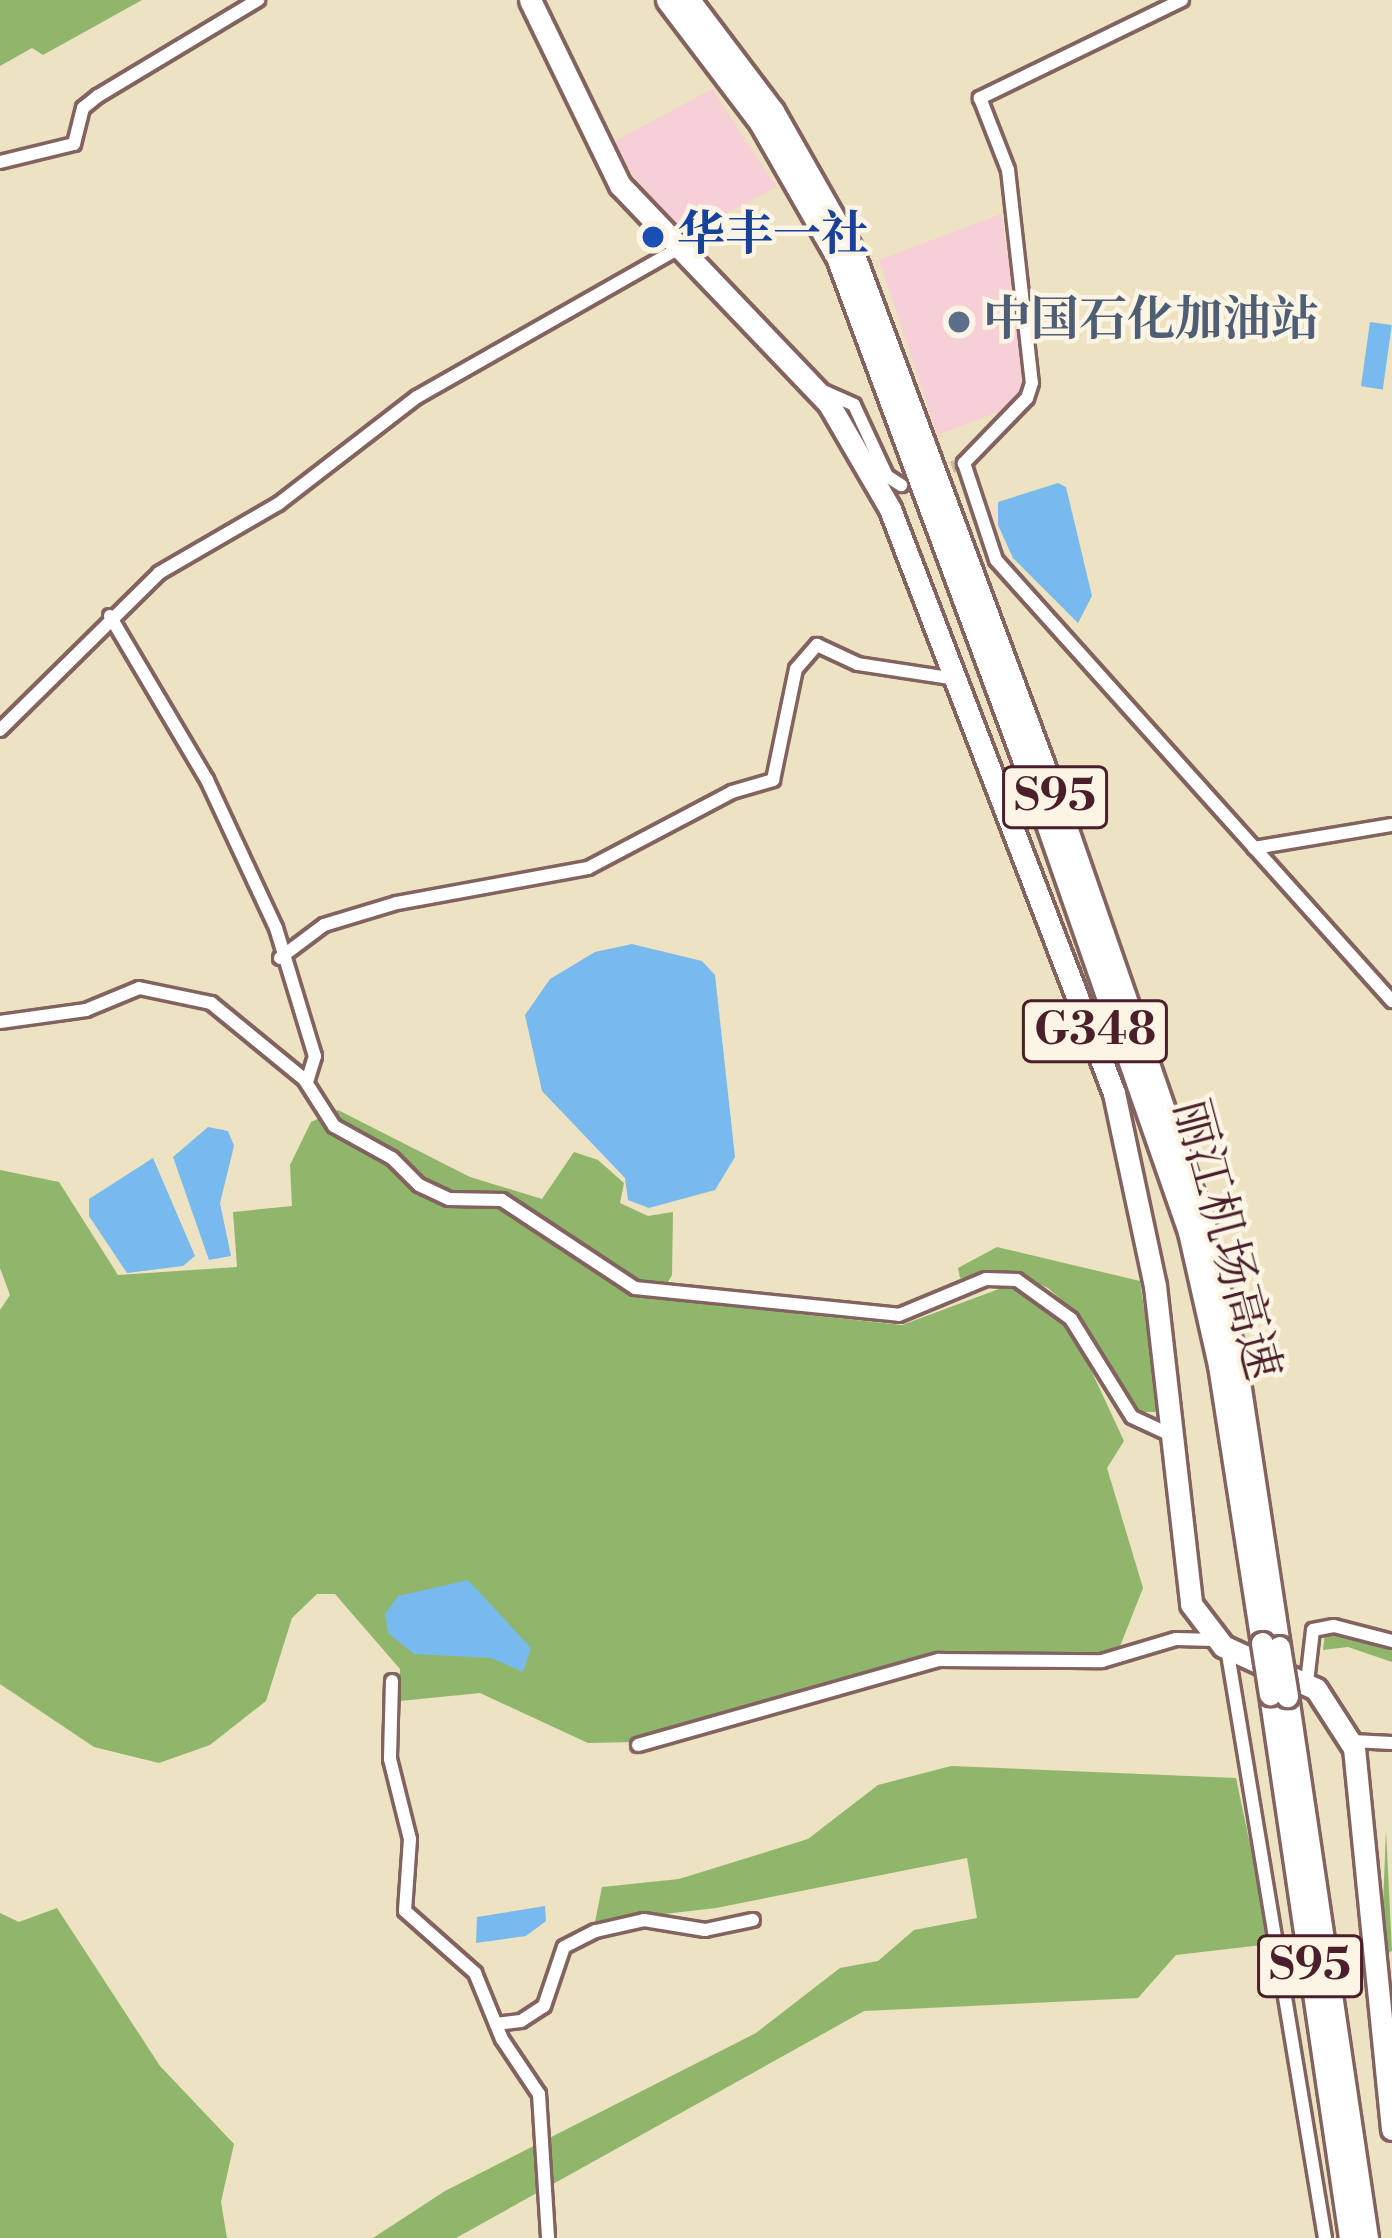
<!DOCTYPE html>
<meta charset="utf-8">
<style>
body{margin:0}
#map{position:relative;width:1392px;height:2238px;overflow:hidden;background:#ede2c1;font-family:"Libre Bodoni","Noto Serif SC",serif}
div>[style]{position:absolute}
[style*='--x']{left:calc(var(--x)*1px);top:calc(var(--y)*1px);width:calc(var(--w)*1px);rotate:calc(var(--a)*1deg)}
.built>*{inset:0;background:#f6cfd7}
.forest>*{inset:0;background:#90b66b}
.water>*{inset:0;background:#78baed;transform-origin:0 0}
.street-tunnel>*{height:12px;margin-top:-6px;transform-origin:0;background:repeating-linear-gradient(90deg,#ccbba3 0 12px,transparent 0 18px)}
.roads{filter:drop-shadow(3px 0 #836360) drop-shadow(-3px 0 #836360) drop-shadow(0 3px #836360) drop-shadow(0 -3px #836360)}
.street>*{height:12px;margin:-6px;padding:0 6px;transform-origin:6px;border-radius:6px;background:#fff}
.highway>*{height:21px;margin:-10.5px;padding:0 10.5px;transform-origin:10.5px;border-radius:10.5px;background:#fff}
.bridges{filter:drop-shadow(3px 0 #836360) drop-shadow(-3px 0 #836360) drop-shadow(0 3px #836360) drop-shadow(0 -3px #836360)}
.highway-bridge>*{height:21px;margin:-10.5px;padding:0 10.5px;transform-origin:10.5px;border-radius:10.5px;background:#fff}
.dots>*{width:33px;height:33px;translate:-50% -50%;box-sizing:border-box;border:6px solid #fcf5e5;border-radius:50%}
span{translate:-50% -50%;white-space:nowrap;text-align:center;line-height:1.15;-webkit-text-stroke:9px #fcf5e5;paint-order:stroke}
.shield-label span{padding:3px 9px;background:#fcf5e5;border:3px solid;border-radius:9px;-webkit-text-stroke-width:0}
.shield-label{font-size:45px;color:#4a1f2b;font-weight:700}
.transit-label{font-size:48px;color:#164399;font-weight:700}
.left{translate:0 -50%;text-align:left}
.service-label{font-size:48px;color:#4e5e75;font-weight:700}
.street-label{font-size:48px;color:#4a1f2b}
</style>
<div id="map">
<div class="built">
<i style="clip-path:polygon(712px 89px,777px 187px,680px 237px,610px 144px)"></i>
<i style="clip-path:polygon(1001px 214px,1029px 385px,1017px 405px,937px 435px,879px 260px)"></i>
</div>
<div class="forest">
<i style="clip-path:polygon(0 0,142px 0,43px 55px,32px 48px,0 66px)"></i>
<i style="clip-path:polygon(338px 1110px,470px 1177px,542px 1199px,574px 1152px,598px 1160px,624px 1183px,620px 1203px,648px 1216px,673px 1212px,672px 1275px,658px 1299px,902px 1325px,1007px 1286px,1052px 1310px,1078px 1342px,1124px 1441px,1107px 1468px,1143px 1588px,1117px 1654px,938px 1656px,637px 1742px,588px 1743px,480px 1693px,400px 1701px,400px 1669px,335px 1594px,317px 1594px,292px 1618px,266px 1701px,210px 1745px,159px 1763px,94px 1747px,0 1684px,0 1310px,10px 1295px,0 1268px,0 1170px,59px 1182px,118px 1275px,237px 1267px,233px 1212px,292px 1206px,290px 1165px,311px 1122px)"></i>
<i style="clip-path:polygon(997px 1247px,1140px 1281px,1159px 1412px,1137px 1412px,1073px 1310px,1048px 1288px,1014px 1273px,960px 1278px,958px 1268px)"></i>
<i style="clip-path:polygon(1333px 1632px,1392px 1647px,1392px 1662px,1348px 1647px,1323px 1650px,1325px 1633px)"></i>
<i style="clip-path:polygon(951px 1766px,1236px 1778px,1271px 1944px,1176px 1955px,1138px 1998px,864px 2011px,456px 2238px,373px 2238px,445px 2191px,756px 2033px,840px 1968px,878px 1961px,914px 1930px,977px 1918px,967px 1858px,716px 1908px,595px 1922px,602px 1887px,679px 1879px,808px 1839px,878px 1785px)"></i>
<i style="clip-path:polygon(1386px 1830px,1392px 1951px,1381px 1956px)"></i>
<i style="clip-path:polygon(57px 1908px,160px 2066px,234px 2144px,221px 2202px,227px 2238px,0 2238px,0 1913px,19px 1922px)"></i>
</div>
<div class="water">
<i style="left:1370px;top:322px;width:22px;height:65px;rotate:8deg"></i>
<i style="clip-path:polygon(1058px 483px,1066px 487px,1092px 596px,1078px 623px,1013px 558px,998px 525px,998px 502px)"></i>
<i style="clip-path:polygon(632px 944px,702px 961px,715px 975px,735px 1157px,715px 1190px,649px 1208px,628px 1200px,625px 1178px,542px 1091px,525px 1015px,550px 979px,595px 952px)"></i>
<i style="clip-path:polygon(208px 1127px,228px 1131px,234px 1146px,220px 1203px,231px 1256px,209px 1260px,173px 1157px)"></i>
<i style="clip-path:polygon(153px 1158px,195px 1256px,183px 1266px,127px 1273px,89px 1216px,89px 1199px)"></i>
<i style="clip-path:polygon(468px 1580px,531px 1648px,523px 1672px,491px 1658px,414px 1654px,388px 1633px,385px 1614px,398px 1596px)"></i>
<i style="clip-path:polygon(545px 1906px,546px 1921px,526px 1936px,476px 1943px,477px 1917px)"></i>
</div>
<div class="street-tunnel">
<i style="--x:901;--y:485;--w:67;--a:-19.2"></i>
</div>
<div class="roads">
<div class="street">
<i style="--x:1182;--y:0;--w:225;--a:154.1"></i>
<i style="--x:980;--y:98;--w:77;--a:68.7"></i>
<i style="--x:1008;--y:170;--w:214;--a:83.6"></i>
<i style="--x:1032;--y:383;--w:16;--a:108"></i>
<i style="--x:1027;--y:398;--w:91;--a:134.1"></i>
<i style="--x:964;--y:463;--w:102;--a:71.7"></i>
<i style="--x:996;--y:560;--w:593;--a:48.08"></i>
<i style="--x:0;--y:162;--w:76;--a:-13.7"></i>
<i style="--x:74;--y:144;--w:37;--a:-76"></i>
<i style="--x:83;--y:108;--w:19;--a:-39"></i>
<i style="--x:98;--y:96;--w:187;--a:-31"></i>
<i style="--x:823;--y:391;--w:34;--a:24"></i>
<i style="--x:854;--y:405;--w:78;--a:65.1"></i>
<i style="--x:887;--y:476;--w:17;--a:33"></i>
<i style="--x:110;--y:616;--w:191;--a:59.4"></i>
<i style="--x:207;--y:780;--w:163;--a:65"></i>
<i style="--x:276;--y:928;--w:134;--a:73.1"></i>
<i style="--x:315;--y:1056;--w:27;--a:107"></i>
<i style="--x:0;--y:730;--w:223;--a:-44.6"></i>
<i style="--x:159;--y:573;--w:138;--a:-30.1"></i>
<i style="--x:278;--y:504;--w:175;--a:-37.6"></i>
<i style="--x:417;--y:397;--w:299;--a:-29.6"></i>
<i style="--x:1254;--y:848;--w:140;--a:-9.5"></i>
<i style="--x:280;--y:958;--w:55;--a:-36.9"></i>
<i style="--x:324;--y:925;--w:76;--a:-16.8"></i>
<i style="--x:397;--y:903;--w:194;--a:-10.4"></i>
<i style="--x:588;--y:868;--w:163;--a:-27.8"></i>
<i style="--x:732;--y:792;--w:43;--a:-16.3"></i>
<i style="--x:773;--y:780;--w:113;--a:-78.3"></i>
<i style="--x:796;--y:669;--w:32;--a:-49"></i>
<i style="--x:817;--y:645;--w:45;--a:24.9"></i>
<i style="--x:858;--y:664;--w:99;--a:8.7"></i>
<i style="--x:0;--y:1022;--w:87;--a:-7.9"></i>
<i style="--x:86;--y:1010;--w:57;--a:-22.5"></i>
<i style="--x:139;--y:988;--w:74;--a:11.8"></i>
<i style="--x:211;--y:1003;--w:120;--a:39.3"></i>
<i style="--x:304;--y:1079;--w:56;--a:57.4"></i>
<i style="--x:334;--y:1126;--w:66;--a:28.9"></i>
<i style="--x:392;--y:1158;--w:38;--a:45"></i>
<i style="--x:419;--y:1185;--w:33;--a:25"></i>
<i style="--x:449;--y:1199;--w:53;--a:1.1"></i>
<i style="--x:502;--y:1200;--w:159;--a:33.5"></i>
<i style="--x:635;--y:1288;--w:265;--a:5.8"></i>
<i style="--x:899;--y:1315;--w:94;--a:-22.5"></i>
<i style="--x:986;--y:1279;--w:31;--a:2"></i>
<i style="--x:1017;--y:1280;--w:67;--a:35.8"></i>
<i style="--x:1071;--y:1319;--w:115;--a:58.1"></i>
<i style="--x:1132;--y:1417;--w:43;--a:24.8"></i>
<i style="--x:1227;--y:1648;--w:598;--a:80.57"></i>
<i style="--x:392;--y:1681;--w:78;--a:91.5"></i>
<i style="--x:390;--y:1759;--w:82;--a:76"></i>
<i style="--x:410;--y:1839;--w:72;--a:94"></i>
<i style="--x:405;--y:1911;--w:94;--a:41.5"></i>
<i style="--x:475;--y:1973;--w:71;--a:67.8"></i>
<i style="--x:502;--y:2039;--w:66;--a:56.1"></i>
<i style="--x:539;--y:2094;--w:144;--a:86.4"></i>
<i style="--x:1307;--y:1682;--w:52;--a:-83.4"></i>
<i style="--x:1313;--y:1630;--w:21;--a:-11"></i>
<i style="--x:1334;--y:1626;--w:60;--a:14.5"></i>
<i style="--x:1352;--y:1741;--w:40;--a:2.9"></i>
<i style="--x:638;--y:1745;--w:313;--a:-15.8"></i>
<i style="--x:939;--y:1660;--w:163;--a:0.4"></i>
<i style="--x:1102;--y:1661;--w:77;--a:-16.6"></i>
<i style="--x:1176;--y:1639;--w:40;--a:1.4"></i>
<i style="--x:496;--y:2024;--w:25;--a:-7"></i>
<i style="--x:521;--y:2021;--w:27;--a:-33"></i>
<i style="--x:544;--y:2006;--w:62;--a:-71.3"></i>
<i style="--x:564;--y:1947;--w:36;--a:-27"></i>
<i style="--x:596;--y:1931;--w:49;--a:-12.9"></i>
<i style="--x:644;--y:1920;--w:62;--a:9.3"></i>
<i style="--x:705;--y:1930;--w:49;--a:-11.8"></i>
</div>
<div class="highway">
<i style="--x:530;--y:0;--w:206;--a:64.1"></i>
<i style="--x:620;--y:185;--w:303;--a:46.3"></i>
<i style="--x:829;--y:404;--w:121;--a:59.8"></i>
<i style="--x:890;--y:509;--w:625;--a:69.02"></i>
<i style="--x:1114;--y:1093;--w:197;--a:78"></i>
<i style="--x:1155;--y:1286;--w:320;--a:83.5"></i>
<i style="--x:1191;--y:1604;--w:53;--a:52.7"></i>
<i style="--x:1223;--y:1646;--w:102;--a:24.8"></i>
<i style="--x:1316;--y:1689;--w:70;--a:57.2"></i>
<i style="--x:1354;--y:1748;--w:383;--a:84.3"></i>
<i style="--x:667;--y:0;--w:152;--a:52.8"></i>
<i style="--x:759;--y:121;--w:157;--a:60.2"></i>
<i style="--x:837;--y:257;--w:601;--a:69.67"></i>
<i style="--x:1046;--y:821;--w:435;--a:70.8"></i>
<i style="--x:1189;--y:1232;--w:136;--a:77.3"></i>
<i style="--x:1219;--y:1365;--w:281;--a:81.2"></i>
<i style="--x:689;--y:0;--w:139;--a:52.9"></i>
<i style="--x:773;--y:111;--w:160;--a:60.4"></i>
<i style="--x:852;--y:250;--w:603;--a:69.61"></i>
<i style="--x:1062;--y:815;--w:437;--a:70.9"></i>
<i style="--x:1205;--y:1228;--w:138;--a:77"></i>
<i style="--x:1236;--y:1362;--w:288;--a:81.4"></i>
<i style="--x:1270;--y:1694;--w:550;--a:81.63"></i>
<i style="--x:1287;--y:1696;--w:548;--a:81.6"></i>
</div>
</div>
<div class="bridges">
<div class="highway-bridge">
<i style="--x:1262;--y:1643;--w:52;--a:81.1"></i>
<i style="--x:1279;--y:1647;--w:50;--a:80.7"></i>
</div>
</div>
<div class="dots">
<i style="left:653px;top:237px;background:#1a4fb4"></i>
<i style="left:959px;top:322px;background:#5c6f8a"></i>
</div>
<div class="shield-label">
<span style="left:1055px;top:797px">S95</span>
<span style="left:1095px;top:1031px">G348</span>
<span style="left:1310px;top:1966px">S95</span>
</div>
<div class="transit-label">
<span class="left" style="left:677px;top:237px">华丰一社</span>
</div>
<div class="service-label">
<span class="left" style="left:983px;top:322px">中国石化加油站</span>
</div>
<div class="street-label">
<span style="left:1225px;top:1240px;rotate:75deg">丽江机场高速</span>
</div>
</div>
